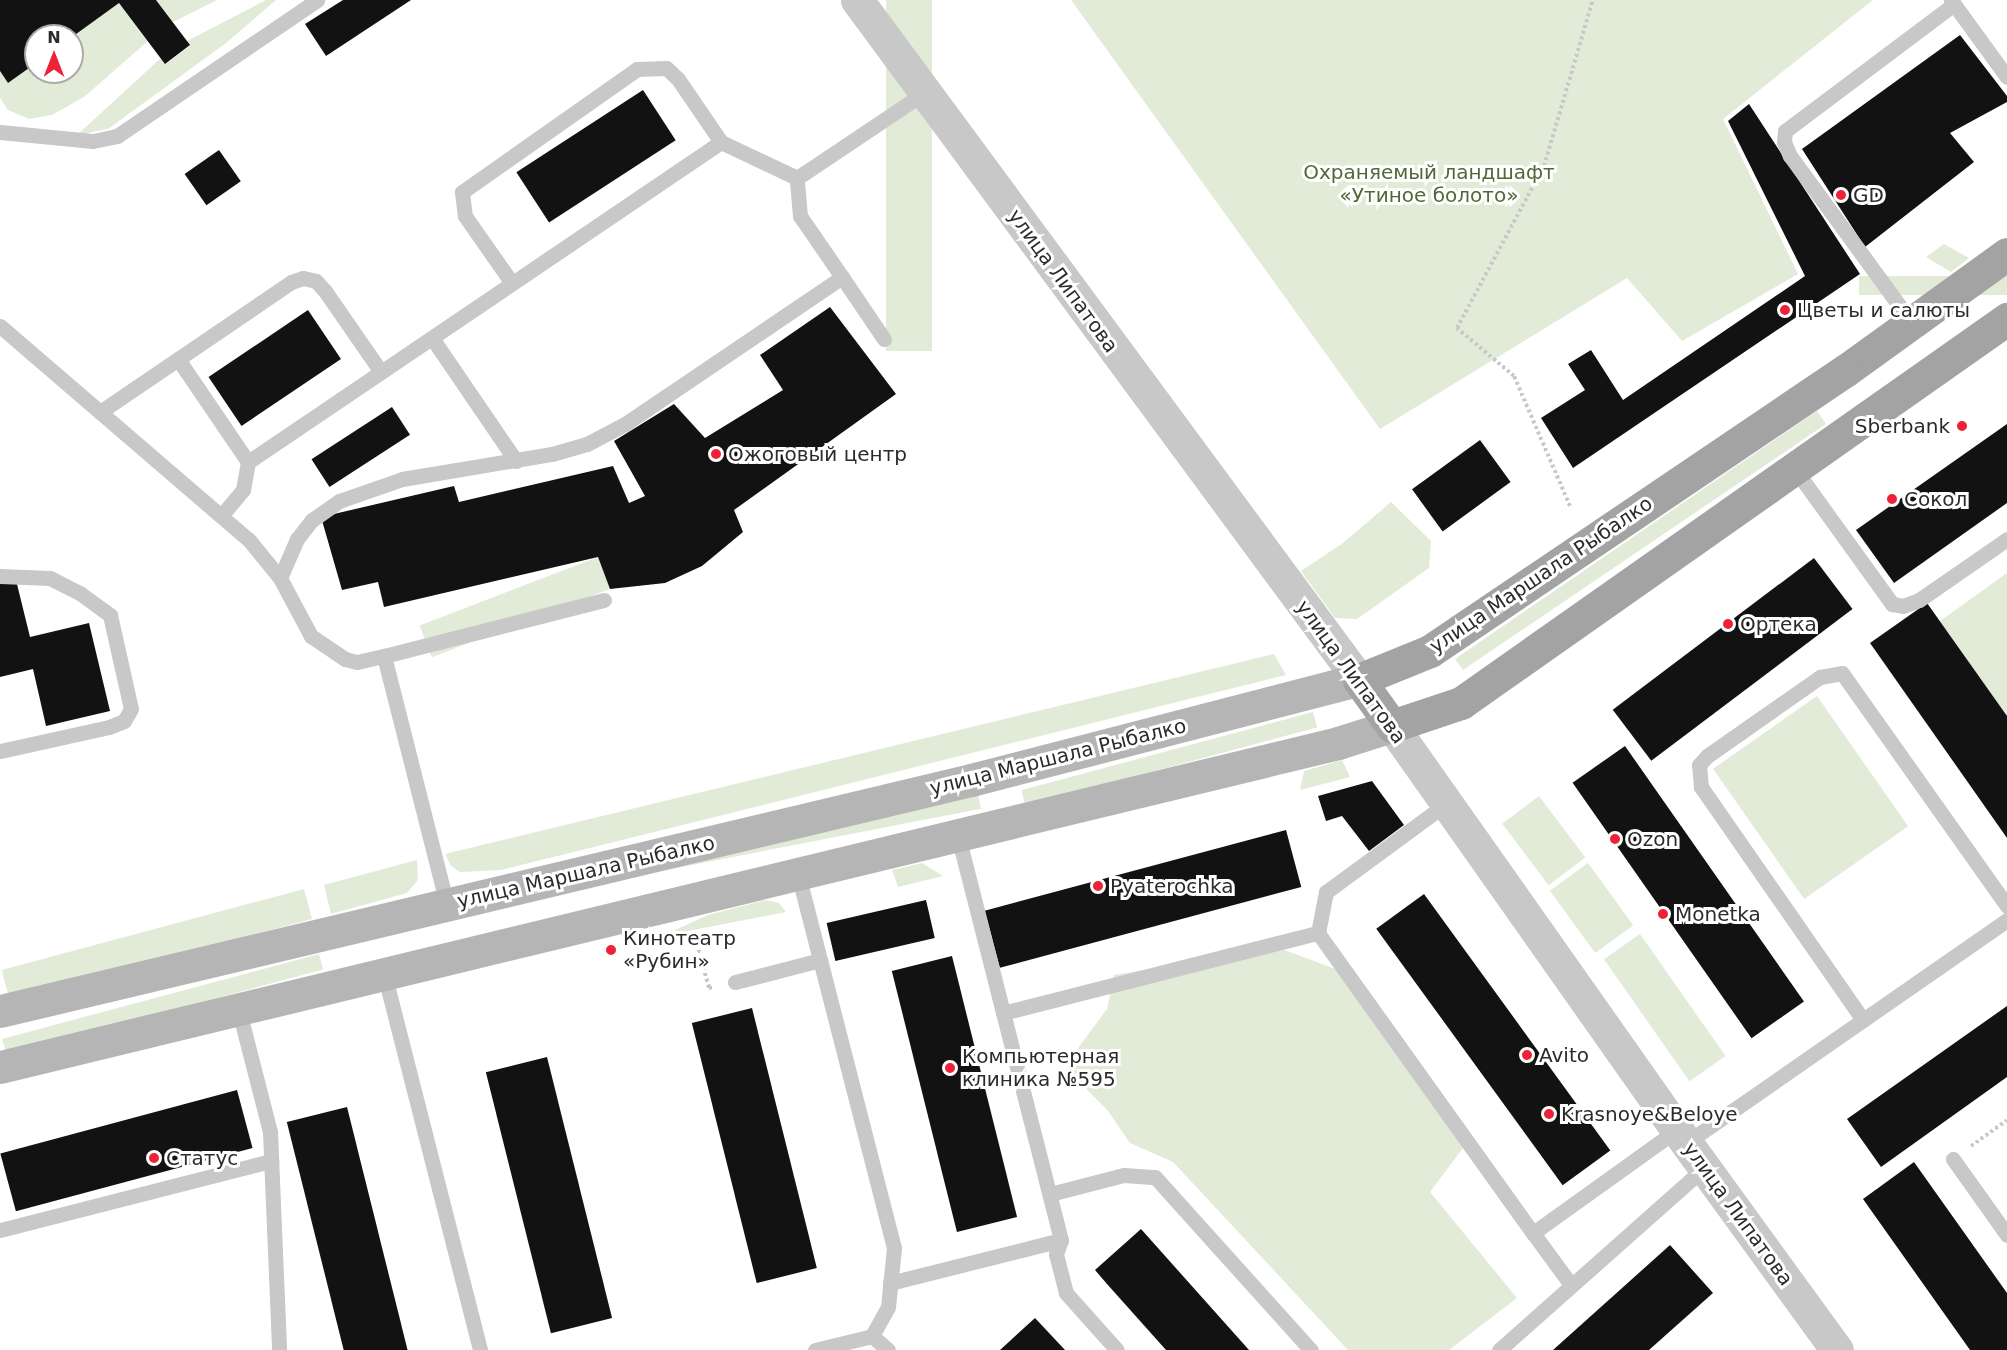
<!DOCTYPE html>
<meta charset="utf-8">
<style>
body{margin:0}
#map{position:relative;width:2007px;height:1350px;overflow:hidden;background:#fff;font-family:"DejaVu Sans",sans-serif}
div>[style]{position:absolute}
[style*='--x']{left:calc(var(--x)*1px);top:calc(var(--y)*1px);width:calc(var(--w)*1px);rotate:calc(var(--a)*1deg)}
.green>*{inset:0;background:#e2ebd7;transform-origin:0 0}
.building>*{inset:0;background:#121212;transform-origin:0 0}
.path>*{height:4px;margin-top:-2px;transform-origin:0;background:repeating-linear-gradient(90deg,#c8c8c8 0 3px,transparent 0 6px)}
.service>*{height:15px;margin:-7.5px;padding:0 7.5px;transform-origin:7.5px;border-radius:7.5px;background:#c8c8c8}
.tertiary>*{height:33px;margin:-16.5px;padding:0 16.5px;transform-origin:16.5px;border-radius:16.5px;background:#c8c8c8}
.secondary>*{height:33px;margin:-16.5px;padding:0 16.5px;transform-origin:16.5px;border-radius:16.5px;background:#b5b5b5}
.primary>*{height:33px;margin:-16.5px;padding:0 16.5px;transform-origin:16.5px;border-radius:16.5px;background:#a3a3a3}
.dots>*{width:16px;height:16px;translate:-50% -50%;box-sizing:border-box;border:3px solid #fff;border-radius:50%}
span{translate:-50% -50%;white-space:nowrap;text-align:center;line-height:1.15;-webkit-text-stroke:6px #fff;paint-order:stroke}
.park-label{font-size:20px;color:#506937}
.poi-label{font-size:20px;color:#2b2b2b}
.left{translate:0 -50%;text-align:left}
.right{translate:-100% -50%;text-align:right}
.street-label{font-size:20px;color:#2b2b2b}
.north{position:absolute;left:24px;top:24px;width:60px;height:60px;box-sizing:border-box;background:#fff;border:2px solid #aaa;border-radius:50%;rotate:0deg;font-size:16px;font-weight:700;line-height:24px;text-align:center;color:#2b2b2b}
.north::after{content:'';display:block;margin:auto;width:21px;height:27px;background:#ef2137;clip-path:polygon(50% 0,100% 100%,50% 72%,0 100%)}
</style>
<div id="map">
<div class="green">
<i style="clip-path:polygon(156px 0,217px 0,173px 22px)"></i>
<i style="clip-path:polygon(266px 0,276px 0,226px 43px,108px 129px,77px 135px,161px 58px,166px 64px,190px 46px,187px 41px)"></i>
<i style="left:886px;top:0;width:46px;height:351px"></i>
<i style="clip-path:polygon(1071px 0,1873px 0,1723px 119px,1798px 274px,1682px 341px,1627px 278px,1380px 429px)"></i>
<i style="clip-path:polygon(119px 3px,148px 41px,84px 97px,52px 115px,29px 119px,8px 110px,0 98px,0 71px,8px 83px,36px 63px,36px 72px,72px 72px,72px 37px)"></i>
<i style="clip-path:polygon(1944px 244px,1969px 258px,1951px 272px,1926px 257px)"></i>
<i style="left:2007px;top:276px;width:19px;height:148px;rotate:90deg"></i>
<i style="clip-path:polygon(1817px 411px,1826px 424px,1463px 670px,1455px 659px)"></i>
<i style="clip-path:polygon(1391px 502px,1431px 541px,1429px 568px,1357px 619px,1335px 618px,1301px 571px,1343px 543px)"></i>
<i style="left:598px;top:557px;width:34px;height:191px;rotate:69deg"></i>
<i style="clip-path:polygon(2007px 573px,2007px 716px,1940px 621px)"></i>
<i style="clip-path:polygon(1274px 654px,1286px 675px,501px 870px,460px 872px,451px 866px,445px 854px)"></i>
<i style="left:1817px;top:696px;width:159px;height:127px;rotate:55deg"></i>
<i style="left:1313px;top:712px;width:16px;height:302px;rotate:75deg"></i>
<i style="clip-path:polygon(1342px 760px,1350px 777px,1300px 790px,1304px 771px)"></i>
<i style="left:978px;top:794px;width:15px;height:659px;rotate:79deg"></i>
<i style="left:1539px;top:796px;width:77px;height:46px;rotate:53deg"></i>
<i style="clip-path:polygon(417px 860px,418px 880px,407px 893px,331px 914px,324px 885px)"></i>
<i style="clip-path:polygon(922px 863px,943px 876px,898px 887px,892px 870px)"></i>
<i style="left:1588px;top:863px;width:77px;height:47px;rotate:54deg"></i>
<i style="left:304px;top:889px;width:31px;height:313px;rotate:75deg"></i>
<i style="clip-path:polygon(766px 900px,779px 903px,786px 912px,662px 936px,708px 915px)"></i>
<i style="left:1640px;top:934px;width:149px;height:44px;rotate:55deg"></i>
<i style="clip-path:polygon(1279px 948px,1349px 974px,1466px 1144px,1430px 1192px,1517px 1298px,1449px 1350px,1348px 1350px,1173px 1162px,1130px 1143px,1108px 1111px,1068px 1070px,1078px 1048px,1107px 1009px,1114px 975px)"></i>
<i style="left:319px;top:954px;width:16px;height:328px;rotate:75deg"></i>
</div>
<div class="building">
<i style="clip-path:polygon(0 0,156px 0,190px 45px,165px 64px,119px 3px,72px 37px,36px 36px,36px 63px,8px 83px,0 71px)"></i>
<i style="clip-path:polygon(343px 0,411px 0,326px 56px,305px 24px)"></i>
<i style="clip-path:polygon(1960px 35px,2007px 96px,2007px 102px,1950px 133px,1974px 162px,1865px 247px,1802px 149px)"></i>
<i style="left:643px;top:90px;width:60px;height:151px;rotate:57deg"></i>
<i style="clip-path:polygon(1749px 104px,1860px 274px,1573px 468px,1541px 418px,1585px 390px,1568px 364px,1591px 350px,1623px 400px,1805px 276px,1728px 121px)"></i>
<i style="left:219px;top:150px;width:38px;height:42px;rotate:55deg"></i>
<i style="clip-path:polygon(830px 307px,896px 394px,734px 510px,743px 532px,702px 566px,665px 583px,610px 589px,598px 557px,384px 607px,378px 582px,342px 590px,321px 517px,454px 486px,459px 502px,613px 466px,629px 503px,645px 496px,614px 441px,674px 404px,705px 438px,783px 390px,760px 355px)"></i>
<i style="left:308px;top:310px;width:59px;height:120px;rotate:56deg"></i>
<i style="left:392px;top:407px;width:33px;height:96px;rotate:57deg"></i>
<i style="clip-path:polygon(2007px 424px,2007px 503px,1894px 583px,1856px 530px)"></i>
<i style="left:1480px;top:440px;width:52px;height:84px;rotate:54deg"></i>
<i style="left:1814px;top:558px;width:64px;height:252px;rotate:53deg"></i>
<i style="clip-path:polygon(16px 580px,30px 637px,89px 623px,110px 711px,46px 726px,33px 669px,0 677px,0 584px)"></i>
<i style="clip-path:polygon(1927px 603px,2007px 716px,2007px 838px,1870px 643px)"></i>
<i style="left:1625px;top:746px;width:312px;height:64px;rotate:55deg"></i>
<i style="clip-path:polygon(1372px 781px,1404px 825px,1369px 851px,1342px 816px,1326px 821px,1318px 796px)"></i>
<i style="left:1286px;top:830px;width:59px;height:312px;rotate:75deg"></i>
<i style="left:1424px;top:894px;width:317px;height:59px;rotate:54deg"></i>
<i style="left:926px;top:900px;width:39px;height:102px;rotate:77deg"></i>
<i style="left:952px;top:956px;width:269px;height:62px;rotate:76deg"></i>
<i style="clip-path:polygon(2007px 1006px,2007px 1077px,1881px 1167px,1847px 1119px)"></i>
<i style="left:752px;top:1008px;width:268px;height:62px;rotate:76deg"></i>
<i style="left:547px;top:1057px;width:269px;height:63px;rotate:76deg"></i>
<i style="left:237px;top:1090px;width:60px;height:245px;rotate:75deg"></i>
<i style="left:347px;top:1107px;width:251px;height:62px;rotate:76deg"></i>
<i style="clip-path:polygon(1914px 1162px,2007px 1293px,2007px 1350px,1970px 1350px,1863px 1199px)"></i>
<i style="clip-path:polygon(1141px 1229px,1249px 1350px,1166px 1350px,1107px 1284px,1095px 1270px)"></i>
<i style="clip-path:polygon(1670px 1245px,1713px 1293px,1649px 1350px,1553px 1350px)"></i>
<i style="clip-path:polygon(1035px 1318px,1065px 1350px,1000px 1350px)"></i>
</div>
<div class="path">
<i style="--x:1570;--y:506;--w:142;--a:-113.3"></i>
<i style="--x:1514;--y:376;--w:75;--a:-139.9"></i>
<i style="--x:1457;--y:328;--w:184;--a:-61.8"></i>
<i style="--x:1544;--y:166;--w:173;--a:-73.6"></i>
<i style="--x:697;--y:944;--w:46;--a:74.7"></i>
<i style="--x:709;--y:988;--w:4;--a:-14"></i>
<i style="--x:1971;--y:1146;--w:44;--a:-35.8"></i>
</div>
<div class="service">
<i style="--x:1951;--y:0;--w:95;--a:54"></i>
<i style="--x:0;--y:132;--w:93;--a:5.5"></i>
<i style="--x:93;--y:141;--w:25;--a:-12"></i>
<i style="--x:117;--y:136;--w:242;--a:-34.2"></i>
<i style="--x:721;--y:142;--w:84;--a:25.3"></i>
<i style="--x:797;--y:178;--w:153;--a:-33.8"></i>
<i style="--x:842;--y:277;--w:75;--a:55.9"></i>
<i style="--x:1912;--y:323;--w:207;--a:-126.1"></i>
<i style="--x:1790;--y:156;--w:15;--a:-113"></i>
<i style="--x:1784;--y:142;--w:11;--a:-85"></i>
<i style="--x:1785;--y:131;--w:211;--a:-36.9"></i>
<i style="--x:0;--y:326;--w:328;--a:40.7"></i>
<i style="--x:249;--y:540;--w:49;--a:50.8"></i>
<i style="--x:280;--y:578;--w:66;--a:61.9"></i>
<i style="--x:311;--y:636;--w:41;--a:34.1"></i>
<i style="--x:345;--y:659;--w:12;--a:14"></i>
<i style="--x:357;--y:662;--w:28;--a:-13"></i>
<i style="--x:432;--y:338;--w:149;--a:55.7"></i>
<i style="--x:178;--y:359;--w:125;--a:55.8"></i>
<i style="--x:248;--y:462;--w:571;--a:-34.08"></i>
<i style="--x:721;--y:142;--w:76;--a:-124.3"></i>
<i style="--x:678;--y:79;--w:16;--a:-137"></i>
<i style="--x:666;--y:68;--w:29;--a:178"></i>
<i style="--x:637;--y:69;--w:214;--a:144.9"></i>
<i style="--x:462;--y:192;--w:24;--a:83"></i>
<i style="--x:465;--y:216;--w:82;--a:55"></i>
<i style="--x:100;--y:412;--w:231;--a:-34.2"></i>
<i style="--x:291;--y:282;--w:13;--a:-18"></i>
<i style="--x:303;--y:278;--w:13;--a:13"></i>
<i style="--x:316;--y:281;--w:13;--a:48"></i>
<i style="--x:325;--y:291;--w:98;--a:55.3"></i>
<i style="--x:1794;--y:468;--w:168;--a:54.2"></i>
<i style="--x:1892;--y:604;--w:11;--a:10"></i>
<i style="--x:1903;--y:606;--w:17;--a:-21"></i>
<i style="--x:1919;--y:600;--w:107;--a:-34.7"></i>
<i style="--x:221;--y:516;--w:34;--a:-50"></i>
<i style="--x:243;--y:490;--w:28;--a:-80"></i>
<i style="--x:0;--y:576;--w:50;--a:2.3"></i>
<i style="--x:50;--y:578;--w:35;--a:27"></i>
<i style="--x:81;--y:594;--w:36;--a:36"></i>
<i style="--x:110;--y:615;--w:96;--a:77.4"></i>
<i style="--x:131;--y:709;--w:14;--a:120"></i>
<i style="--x:124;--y:721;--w:16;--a:158"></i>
<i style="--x:109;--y:727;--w:112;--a:167.6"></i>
<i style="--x:280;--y:578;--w:43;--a:-66.4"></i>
<i style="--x:297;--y:539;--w:24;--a:-52"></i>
<i style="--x:312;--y:520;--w:33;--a:-35"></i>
<i style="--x:339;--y:501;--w:67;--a:-19.2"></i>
<i style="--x:402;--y:479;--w:152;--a:-9.5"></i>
<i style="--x:552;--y:454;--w:36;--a:-16"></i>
<i style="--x:587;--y:444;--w:43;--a:-27.8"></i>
<i style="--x:625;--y:424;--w:262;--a:-34.1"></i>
<i style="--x:842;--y:277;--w:74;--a:-124.5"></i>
<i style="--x:800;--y:216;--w:38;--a:-95"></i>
<i style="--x:798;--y:874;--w:386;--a:75.6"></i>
<i style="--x:894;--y:1248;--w:59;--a:95.8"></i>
<i style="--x:888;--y:1307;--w:33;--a:119"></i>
<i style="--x:447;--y:905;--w:257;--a:-104.2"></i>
<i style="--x:384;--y:656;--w:227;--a:-14.3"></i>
<i style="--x:1318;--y:933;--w:42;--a:-79"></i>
<i style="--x:1326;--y:892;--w:149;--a:-36.3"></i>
<i style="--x:384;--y:973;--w:389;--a:75.7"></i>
<i style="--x:735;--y:982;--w:88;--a:-14.5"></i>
<i style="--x:239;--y:1011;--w:125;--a:75.6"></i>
<i style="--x:270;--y:1132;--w:218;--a:87.6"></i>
<i style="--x:1003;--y:1013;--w:325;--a:-14.3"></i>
<i style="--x:1318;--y:933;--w:369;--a:54.4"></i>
<i style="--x:1533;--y:1233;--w:177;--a:-35.6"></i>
<i style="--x:1863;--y:1020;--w:284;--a:-124.8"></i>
<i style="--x:1701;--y:787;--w:22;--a:-95"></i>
<i style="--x:1699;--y:765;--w:12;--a:-48"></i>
<i style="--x:1707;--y:756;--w:138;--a:-35"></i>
<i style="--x:1820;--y:677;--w:22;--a:-10"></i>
<i style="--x:1842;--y:673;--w:286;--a:54.7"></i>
<i style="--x:1686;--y:1143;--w:391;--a:-34.8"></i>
<i style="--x:1953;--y:1159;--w:93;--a:54.6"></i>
<i style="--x:1050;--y:1194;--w:76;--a:-14.4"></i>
<i style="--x:1124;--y:1175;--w:31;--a:4"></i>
<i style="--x:1155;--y:1177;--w:233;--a:48"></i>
<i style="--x:0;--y:1230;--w:280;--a:-14.3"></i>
<i style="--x:1533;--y:1233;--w:64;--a:53.8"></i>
<i style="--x:1061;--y:1240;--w:15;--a:110"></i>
<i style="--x:1056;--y:1254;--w:40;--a:75.6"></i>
<i style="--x:1066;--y:1293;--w:76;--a:48.2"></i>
<i style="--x:890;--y:1283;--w:176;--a:-14.1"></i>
<i style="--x:1061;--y:1240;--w:418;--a:-104.3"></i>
<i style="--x:815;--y:1350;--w:59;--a:-13.8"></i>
<i style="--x:872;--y:1336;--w:21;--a:41"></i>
<i style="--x:1499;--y:1350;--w:274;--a:-41.6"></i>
</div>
<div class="tertiary">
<i style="--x:857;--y:0;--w:845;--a:53.56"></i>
<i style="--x:1392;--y:726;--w:494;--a:54.8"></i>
<i style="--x:1677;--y:1130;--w:272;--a:54"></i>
</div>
<div class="secondary">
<i style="--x:0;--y:1011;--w:998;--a:-13.38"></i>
<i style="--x:971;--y:780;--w:401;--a:-14.5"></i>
<i style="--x:0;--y:1067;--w:1377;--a:-13.61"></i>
<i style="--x:1338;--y:743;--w:57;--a:-17.5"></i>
</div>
<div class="primary">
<i style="--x:2007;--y:254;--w:198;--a:144.2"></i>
<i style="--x:1846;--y:370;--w:502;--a:145.96"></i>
<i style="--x:1430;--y:651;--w:77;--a:157.8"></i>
<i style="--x:1359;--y:680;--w:57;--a:54.3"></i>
<i style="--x:1392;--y:726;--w:73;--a:-18.4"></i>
<i style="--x:1461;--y:703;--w:668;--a:-35.12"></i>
</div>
<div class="dots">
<i style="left:1841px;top:195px;background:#ef2137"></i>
<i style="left:1785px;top:310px;background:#ef2137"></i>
<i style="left:1962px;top:426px;background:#ef2137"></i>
<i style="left:716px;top:454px;background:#ef2137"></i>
<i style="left:1892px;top:499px;background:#ef2137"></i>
<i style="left:1728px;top:624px;background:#ef2137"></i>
<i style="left:1615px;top:839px;background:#ef2137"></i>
<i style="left:1098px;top:886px;background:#ef2137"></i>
<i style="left:1663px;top:914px;background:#ef2137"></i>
<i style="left:611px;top:950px;background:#ef2137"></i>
<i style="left:1527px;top:1055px;background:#ef2137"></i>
<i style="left:950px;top:1068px;background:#ef2137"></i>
<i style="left:1549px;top:1114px;background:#ef2137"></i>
<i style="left:154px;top:1158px;background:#ef2137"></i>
</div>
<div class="park-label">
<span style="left:1429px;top:184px">Охраняемый ландшафт<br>«Утиное болото»</span>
</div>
<div class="poi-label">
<span class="left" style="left:1853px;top:195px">GD</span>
<span class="left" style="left:1797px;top:310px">Цветы и салюты</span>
<span class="right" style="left:1950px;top:426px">Sberbank</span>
<span class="left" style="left:728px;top:454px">Ожоговый центр</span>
<span class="left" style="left:1904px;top:499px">Сокол</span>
<span class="left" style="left:1740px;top:624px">Ортека</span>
<span class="left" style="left:1627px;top:839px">Ozon</span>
<span class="left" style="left:1110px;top:886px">Pyaterochka</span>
<span class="left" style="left:1675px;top:914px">Monetka</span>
<span class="left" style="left:623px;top:950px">Кинотеатр<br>«Рубин»</span>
<span class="left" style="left:1539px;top:1055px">Avito</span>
<span class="left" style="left:962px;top:1068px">Компьютерная<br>клиника №595</span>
<span class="left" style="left:1561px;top:1114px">Krasnoye&amp;Beloye</span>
<span class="left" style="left:166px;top:1158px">Статус</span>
</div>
<div class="street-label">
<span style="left:1063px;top:281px;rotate:54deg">улица Липатова</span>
<span style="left:1541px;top:575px;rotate:-34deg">улица Маршала Рыбалко</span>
<span style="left:1351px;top:672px;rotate:54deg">улица Липатова</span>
<span style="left:1058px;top:757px;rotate:-14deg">улица Маршала Рыбалко</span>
<span style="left:586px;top:872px;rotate:-13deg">улица Маршала Рыбалко</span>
<span style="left:1738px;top:1214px;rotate:54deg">улица Липатова</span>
</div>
<div class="north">N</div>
</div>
